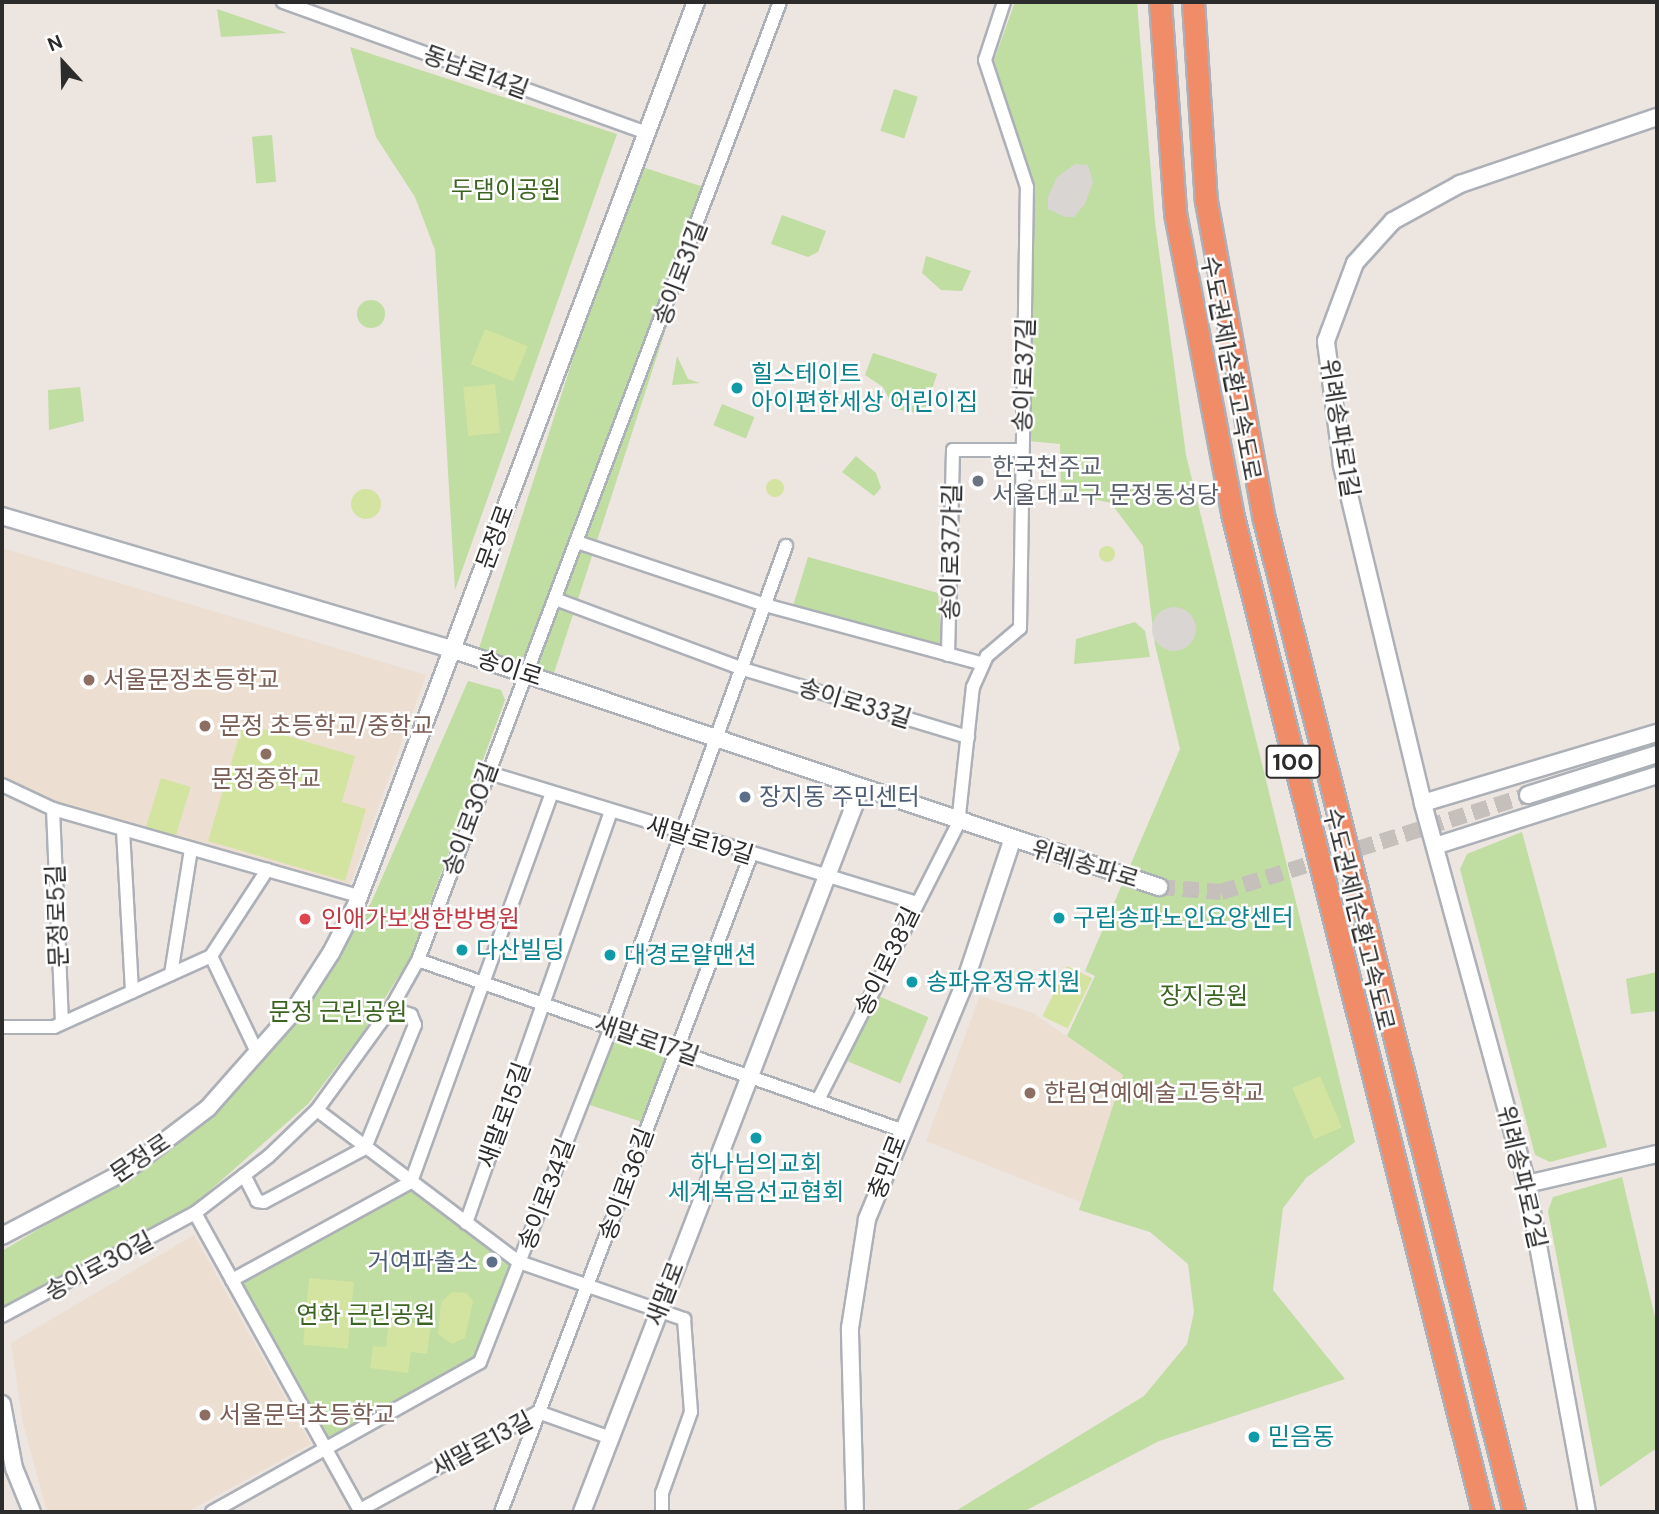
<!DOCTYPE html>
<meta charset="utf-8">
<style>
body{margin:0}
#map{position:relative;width:1659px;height:1514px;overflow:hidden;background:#ece5e0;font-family:"DM Sans","Noto Sans KR",sans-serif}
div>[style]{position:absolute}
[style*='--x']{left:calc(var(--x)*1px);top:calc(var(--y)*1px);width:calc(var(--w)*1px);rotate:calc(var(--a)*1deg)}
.education>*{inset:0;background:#ecdfd1}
.green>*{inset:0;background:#c0dda2;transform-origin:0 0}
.round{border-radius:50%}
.pitch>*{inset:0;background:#d2e49f;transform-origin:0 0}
.plaza>*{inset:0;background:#d9d5d2}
.secondary-tunnel>*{height:16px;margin-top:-8px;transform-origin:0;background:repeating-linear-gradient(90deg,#c6c0bc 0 16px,transparent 0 24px)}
.roads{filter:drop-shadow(2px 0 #acb0b7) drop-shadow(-2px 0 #acb0b7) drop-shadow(0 2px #acb0b7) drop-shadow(0 -2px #acb0b7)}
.street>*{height:12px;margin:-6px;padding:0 6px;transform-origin:6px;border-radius:6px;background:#fff}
.secondary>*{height:16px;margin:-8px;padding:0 8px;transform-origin:8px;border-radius:8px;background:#fff}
.highway>*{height:21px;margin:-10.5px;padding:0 10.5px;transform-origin:10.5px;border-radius:10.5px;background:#f08c68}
.dots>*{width:19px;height:19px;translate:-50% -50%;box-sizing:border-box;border:4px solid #fff;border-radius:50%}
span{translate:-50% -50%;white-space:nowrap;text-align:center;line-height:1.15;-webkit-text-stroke:5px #fff;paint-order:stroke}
.shield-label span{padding:2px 5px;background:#fff;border:2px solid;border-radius:5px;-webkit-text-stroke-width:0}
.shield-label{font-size:23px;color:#2c2c2c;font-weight:700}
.street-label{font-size:24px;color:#2c2c2c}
.park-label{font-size:24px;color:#3b6422}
.culture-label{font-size:24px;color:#0d838f}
.left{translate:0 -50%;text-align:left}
.worship-label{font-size:24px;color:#5b616d}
.education-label{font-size:24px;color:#785e54}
.service-label{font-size:24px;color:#4e5e75}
.right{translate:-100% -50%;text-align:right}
.health-label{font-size:24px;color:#be3a42}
.frame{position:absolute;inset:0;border:4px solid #2c2c2c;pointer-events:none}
.north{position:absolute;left:28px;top:28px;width:70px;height:70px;-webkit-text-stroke:5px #fff;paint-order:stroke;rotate:338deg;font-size:19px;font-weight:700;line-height:28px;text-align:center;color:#2c2c2c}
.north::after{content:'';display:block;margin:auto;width:24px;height:32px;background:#2c2c2c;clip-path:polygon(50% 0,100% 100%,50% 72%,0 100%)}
</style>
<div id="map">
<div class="education">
<i style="clip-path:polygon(2px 548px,426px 675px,350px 885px,76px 810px,2px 777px)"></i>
<i style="clip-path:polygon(980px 996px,1033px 1013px,1123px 1075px,1081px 1202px,926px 1141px)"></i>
<i style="clip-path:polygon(194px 1235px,311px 1444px,187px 1512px,47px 1512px,23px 1423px,11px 1343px)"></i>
</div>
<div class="green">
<i style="clip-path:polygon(1015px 2px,1137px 2px,1155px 222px,1186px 455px,1355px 1142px,1306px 1178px,1283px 1208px,1273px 1290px,1345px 1379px,1159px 1441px,1023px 1512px,954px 1512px,1144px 1396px,1187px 1344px,1194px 1312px,1188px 1264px,1150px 1232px,1079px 1210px,1123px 1075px,1067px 1036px,1095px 976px,1085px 971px,1180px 749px,1155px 645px,1143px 546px,1111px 503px,1061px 492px,1060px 444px,1028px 441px,1035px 193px,994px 60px)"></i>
<i style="clip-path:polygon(217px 9px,287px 33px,221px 37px)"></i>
<i style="clip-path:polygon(350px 47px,617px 134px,455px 590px,435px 250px,415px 197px,376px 137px)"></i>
<i style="left:894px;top:89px;width:25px;height:44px;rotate:18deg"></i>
<i style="left:272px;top:135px;width:47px;height:20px;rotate:85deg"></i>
<i style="left:636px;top:165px;width:79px;height:518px;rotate:18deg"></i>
<i style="clip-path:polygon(782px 215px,826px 231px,818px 252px,808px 257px,771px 244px)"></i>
<i style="clip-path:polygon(926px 256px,971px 271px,962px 291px,941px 290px,922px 273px)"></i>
<i class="round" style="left:357px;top:300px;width:28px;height:28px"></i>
<i style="clip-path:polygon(873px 353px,937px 374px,924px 414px,894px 409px,883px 387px,865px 375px)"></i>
<i style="clip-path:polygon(677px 356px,688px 379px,700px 383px,672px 385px)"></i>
<i style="clip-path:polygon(80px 387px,84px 421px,49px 430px,48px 390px)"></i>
<i style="left:722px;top:404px;width:35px;height:23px;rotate:22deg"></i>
<i style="clip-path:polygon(856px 456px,876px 473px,881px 488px,874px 496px,842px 472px)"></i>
<i style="clip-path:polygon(808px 557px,938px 593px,942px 646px,793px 606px)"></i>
<i style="clip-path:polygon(1135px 622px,1145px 631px,1150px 657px,1074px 664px,1076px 639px)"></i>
<i style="clip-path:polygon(468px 681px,501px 690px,505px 700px,409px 960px,362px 1034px,308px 1104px,191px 1207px,2px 1311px,2px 1251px,148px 1164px,215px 1114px,262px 1063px,371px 903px)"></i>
<i style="clip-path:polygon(1522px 832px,1607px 1147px,1550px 1162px,1535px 1155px,1460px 869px,1467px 854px)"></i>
<i style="clip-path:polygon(1657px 972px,1657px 1011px,1631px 1014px,1626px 979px)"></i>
<i style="left:876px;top:995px;width:57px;height:72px;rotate:23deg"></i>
<i style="left:611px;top:1032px;width:65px;height:76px;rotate:18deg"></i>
<i style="clip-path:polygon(1622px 1177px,1657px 1326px,1657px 1448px,1600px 1487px,1548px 1211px,1553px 1197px)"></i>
<i style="clip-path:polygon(409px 1188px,510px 1262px,476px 1356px,324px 1443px,237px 1281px)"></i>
</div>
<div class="pitch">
<i style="left:485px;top:329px;width:46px;height:38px;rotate:22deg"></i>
<i style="left:495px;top:384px;width:49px;height:32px;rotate:84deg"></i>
<i class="round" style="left:766px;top:479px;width:18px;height:18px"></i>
<i class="round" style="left:351px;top:489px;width:30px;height:30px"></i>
<i class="round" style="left:1099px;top:546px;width:16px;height:16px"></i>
<i style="clip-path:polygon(243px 723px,355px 756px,342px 802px,366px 809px,345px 881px,208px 841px)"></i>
<i style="left:161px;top:778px;width:31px;height:52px;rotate:17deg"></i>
<i style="left:1067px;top:966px;width:28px;height:56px;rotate:26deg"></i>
<i style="left:1320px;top:1076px;width:56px;height:30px;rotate:67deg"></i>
<i style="left:309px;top:1278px;width:45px;height:67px;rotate:5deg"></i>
<i style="clip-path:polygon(452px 1292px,467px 1293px,473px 1301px,465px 1338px,452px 1344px,438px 1334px,441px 1302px)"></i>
<i style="clip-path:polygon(389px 1320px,431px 1325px,427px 1354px,411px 1352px,408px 1373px,370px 1368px,373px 1346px,386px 1347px)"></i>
</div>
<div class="plaza">
<i style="clip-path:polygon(1075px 164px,1088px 165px,1093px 182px,1085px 204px,1074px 217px,1065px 217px,1048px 209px,1048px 197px,1057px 177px)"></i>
<i class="round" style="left:1152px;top:607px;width:44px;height:44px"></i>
</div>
<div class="secondary-tunnel">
<i style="--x:1159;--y:887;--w:62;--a:4.6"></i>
<i style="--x:1221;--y:892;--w:322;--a:-17.5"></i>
</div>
<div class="roads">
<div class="street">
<i style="--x:283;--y:2;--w:387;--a:19.8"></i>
<i style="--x:577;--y:542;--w:198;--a:18.5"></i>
<i style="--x:765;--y:605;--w:226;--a:15.1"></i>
<i style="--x:555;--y:599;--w:201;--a:20.4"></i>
<i style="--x:743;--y:669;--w:235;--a:16.8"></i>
<i style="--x:948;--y:655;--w:205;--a:-88.6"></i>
<i style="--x:953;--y:450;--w:68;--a:0"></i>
<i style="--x:486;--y:772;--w:448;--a:16.9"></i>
<i style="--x:2;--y:785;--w:56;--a:25.2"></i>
<i style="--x:53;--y:809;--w:318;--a:15.9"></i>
<i style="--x:53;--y:809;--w:214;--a:87.6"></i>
<i style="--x:123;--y:830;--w:162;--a:86.8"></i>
<i style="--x:211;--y:956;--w:109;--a:64.4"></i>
<i style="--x:418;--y:960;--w:512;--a:19.39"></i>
<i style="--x:171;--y:974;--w:127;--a:-80.9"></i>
<i style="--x:2;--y:1027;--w:52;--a:0"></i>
<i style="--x:54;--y:1027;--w:172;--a:-24.3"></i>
<i style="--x:211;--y:956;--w:103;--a:-56.9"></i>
<i style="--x:818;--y:1100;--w:309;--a:-63.1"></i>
<i style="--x:958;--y:824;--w:138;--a:-83.8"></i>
<i style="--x:973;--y:687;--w:34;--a:-66"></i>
<i style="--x:987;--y:656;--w:43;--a:-40.3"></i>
<i style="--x:1020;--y:628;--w:441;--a:-89.1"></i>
<i style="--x:1027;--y:187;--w:134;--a:-108.3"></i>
<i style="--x:985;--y:60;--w:61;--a:-71.9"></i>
<i style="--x:317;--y:1110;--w:253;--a:37"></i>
<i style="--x:519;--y:1262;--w:175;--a:19.1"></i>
<i style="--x:684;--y:1319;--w:93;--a:85.7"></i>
<i style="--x:691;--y:1412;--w:86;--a:109.7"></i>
<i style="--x:662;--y:1493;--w:19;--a:90"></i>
<i style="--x:244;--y:1175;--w:29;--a:63"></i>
<i style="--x:257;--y:1201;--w:7;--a:8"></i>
<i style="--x:264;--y:1202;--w:115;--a:-28.1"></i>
<i style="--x:365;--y:1148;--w:133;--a:-67.9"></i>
<i style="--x:415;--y:1025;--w:11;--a:-112"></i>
<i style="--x:411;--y:1015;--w:21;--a:-161"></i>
<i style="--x:195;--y:1213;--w:342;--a:61"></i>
<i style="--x:466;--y:1223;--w:436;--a:-70.6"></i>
<i style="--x:232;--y:1280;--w:204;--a:-28.7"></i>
<i style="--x:411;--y:1182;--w:414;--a:-70.1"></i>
<i style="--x:2;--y:1316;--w:219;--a:-28.1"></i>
<i style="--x:195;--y:1213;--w:93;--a:-37.6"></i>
<i style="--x:269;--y:1156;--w:66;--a:-43.8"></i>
<i style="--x:317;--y:1110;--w:126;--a:-54"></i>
<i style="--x:391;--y:1008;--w:55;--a:-60.6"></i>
<i style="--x:418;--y:960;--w:1024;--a:-69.3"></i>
<i style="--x:360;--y:1510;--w:203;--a:-28.8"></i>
<i style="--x:538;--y:1412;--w:74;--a:19.7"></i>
<i style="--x:212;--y:1512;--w:307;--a:-29.2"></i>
<i style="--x:480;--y:1362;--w:360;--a:-68.6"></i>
<i style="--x:611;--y:1027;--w:512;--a:-70.01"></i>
<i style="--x:501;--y:1512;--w:703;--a:-69.17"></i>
</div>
<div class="secondary">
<i style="--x:2;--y:516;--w:471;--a:16.5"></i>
<i style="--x:454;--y:650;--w:744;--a:18.58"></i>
<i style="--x:1528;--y:795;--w:135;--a:-17.6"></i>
<i style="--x:1423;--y:803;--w:244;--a:-16.7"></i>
<i style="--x:1435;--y:846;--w:233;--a:-17.7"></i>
<i style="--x:1527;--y:1184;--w:133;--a:-13"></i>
<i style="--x:2;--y:1236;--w:138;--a:-27.7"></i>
<i style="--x:124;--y:1172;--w:106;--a:-37.3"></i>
<i style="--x:208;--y:1108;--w:128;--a:-48.5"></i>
<i style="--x:293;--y:1012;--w:70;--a:-57.2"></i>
<i style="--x:331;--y:953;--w:54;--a:-62.5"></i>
<i style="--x:356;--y:905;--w:965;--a:-69.37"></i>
<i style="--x:2;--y:1404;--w:65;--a:79.4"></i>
<i style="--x:14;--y:1468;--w:48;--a:67.8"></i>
<i style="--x:582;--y:1512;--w:776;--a:-68.93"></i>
<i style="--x:855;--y:1512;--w:184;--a:-91.6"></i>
<i style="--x:850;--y:1328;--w:110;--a:-81.1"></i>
<i style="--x:867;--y:1219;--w:256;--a:-67.5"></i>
<i style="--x:965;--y:982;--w:149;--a:-71.6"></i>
<i style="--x:1587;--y:1512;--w:333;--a:-100.4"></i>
<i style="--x:1527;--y:1184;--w:395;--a:-105.3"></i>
<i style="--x:1423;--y:803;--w:348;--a:-103.5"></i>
<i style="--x:1342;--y:465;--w:125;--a:-97.4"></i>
<i style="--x:1326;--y:341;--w:83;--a:-69.6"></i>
<i style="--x:1355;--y:263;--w:57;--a:-47.9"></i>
<i style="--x:1393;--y:221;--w:77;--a:-28.9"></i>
<i style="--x:1460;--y:184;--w:208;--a:-18.8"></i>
</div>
<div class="highway">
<i style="--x:1160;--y:2;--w:212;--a:85.9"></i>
<i style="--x:1175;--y:213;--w:305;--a:79.2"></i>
<i style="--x:1232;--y:513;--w:1030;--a:75.9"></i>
<i style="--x:1193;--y:2;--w:199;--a:86.3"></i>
<i style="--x:1206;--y:201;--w:323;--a:79.7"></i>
<i style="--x:1264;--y:519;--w:1024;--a:75.87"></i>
</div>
</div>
<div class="dots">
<i style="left:737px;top:388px;background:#0f9aa8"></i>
<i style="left:978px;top:481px;background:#6b7280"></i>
<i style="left:89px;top:680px;background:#8d6e63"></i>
<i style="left:205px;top:726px;background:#8d6e63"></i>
<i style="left:266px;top:754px;background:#8d6e63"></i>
<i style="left:745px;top:797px;background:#5c6f8a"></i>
<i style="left:1059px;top:918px;background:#0f9aa8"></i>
<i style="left:305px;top:919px;background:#e0444e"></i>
<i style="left:462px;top:950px;background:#0f9aa8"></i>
<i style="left:610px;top:955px;background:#0f9aa8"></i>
<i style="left:912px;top:982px;background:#0f9aa8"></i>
<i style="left:1030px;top:1093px;background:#8d6e63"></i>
<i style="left:756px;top:1138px;background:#0f9aa8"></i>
<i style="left:492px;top:1262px;background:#5c6f8a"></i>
<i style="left:205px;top:1415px;background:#8d6e63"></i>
<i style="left:1254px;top:1437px;background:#0f9aa8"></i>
</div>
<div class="shield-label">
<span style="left:1293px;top:762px">100</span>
</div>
<div class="street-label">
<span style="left:476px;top:72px;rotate:20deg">동남로14길</span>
<span style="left:680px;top:273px;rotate:-69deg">송이로31길</span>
<span style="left:1231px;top:368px;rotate:79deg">수도권제1순환고속도로</span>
<span style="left:1024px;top:375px;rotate:-88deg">송이로37길</span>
<span style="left:1340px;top:428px;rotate:81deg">위례송파로1길</span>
<span style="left:495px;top:537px;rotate:-70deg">문정로</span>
<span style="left:951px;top:552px;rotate:-89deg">송이로37가길</span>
<span style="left:510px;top:668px;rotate:18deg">송이로</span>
<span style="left:855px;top:703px;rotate:17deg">송이로33길</span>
<span style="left:470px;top:819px;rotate:-70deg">송이로30길</span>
<span style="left:700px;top:840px;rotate:17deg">새말로19길</span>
<span style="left:1085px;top:864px;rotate:17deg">위례송파로</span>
<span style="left:57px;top:916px;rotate:-92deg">문정로5길</span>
<span style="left:1359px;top:919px;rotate:76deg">수도권제1순환고속도로</span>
<span style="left:887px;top:961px;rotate:-64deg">송이로38길</span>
<span style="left:647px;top:1040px;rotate:19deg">새말로17길</span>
<span style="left:504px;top:1115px;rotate:-70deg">새말로15길</span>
<span style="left:140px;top:1158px;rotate:-34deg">문정로</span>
<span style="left:887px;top:1167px;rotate:-69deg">충민로</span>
<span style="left:1522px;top:1177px;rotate:77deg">위례송파로2길</span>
<span style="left:626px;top:1184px;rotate:-70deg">송이로36길</span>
<span style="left:546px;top:1194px;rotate:-69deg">송이로34길</span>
<span style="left:99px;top:1266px;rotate:-28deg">송이로30길</span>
<span style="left:665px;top:1294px;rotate:-69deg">새말로</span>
<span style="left:482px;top:1444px;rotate:-28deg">새말로13길</span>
</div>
<div class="park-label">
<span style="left:506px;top:190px">두댐이공원</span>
<span style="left:1204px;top:996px">장지공원</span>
<span style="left:338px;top:1012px">문정 근린공원</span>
<span style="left:366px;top:1315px">연화 근린공원</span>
</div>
<div class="culture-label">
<span class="left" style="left:751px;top:388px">힐스테이트<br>아이편한세상 어린이집</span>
<span class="left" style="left:1073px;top:918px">구립송파노인요양센터</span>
<span class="left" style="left:476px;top:950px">다산빌딩</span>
<span class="left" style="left:624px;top:955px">대경로얄맨션</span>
<span class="left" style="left:926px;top:982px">송파유정유치원</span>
<span style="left:756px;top:1178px">하나님의교회<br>세계복음선교협회</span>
<span class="left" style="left:1268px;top:1437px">믿음동</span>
</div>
<div class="worship-label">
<span class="left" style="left:992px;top:481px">한국천주교<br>서울대교구 문정동성당</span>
</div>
<div class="education-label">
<span class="left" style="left:103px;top:680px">서울문정초등학교</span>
<span class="left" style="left:219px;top:726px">문정 초등학교/중학교</span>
<span style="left:266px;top:779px">문정중학교</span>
<span class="left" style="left:1044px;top:1093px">한림연예예술고등학교</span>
<span class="left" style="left:219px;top:1415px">서울문덕초등학교</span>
</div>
<div class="service-label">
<span class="left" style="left:759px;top:797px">장지동 주민센터</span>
<span class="right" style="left:478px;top:1262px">거여파출소</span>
</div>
<div class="health-label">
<span class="left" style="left:321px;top:919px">인애가보생한방병원</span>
</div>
<div class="frame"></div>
<div class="north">N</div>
</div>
